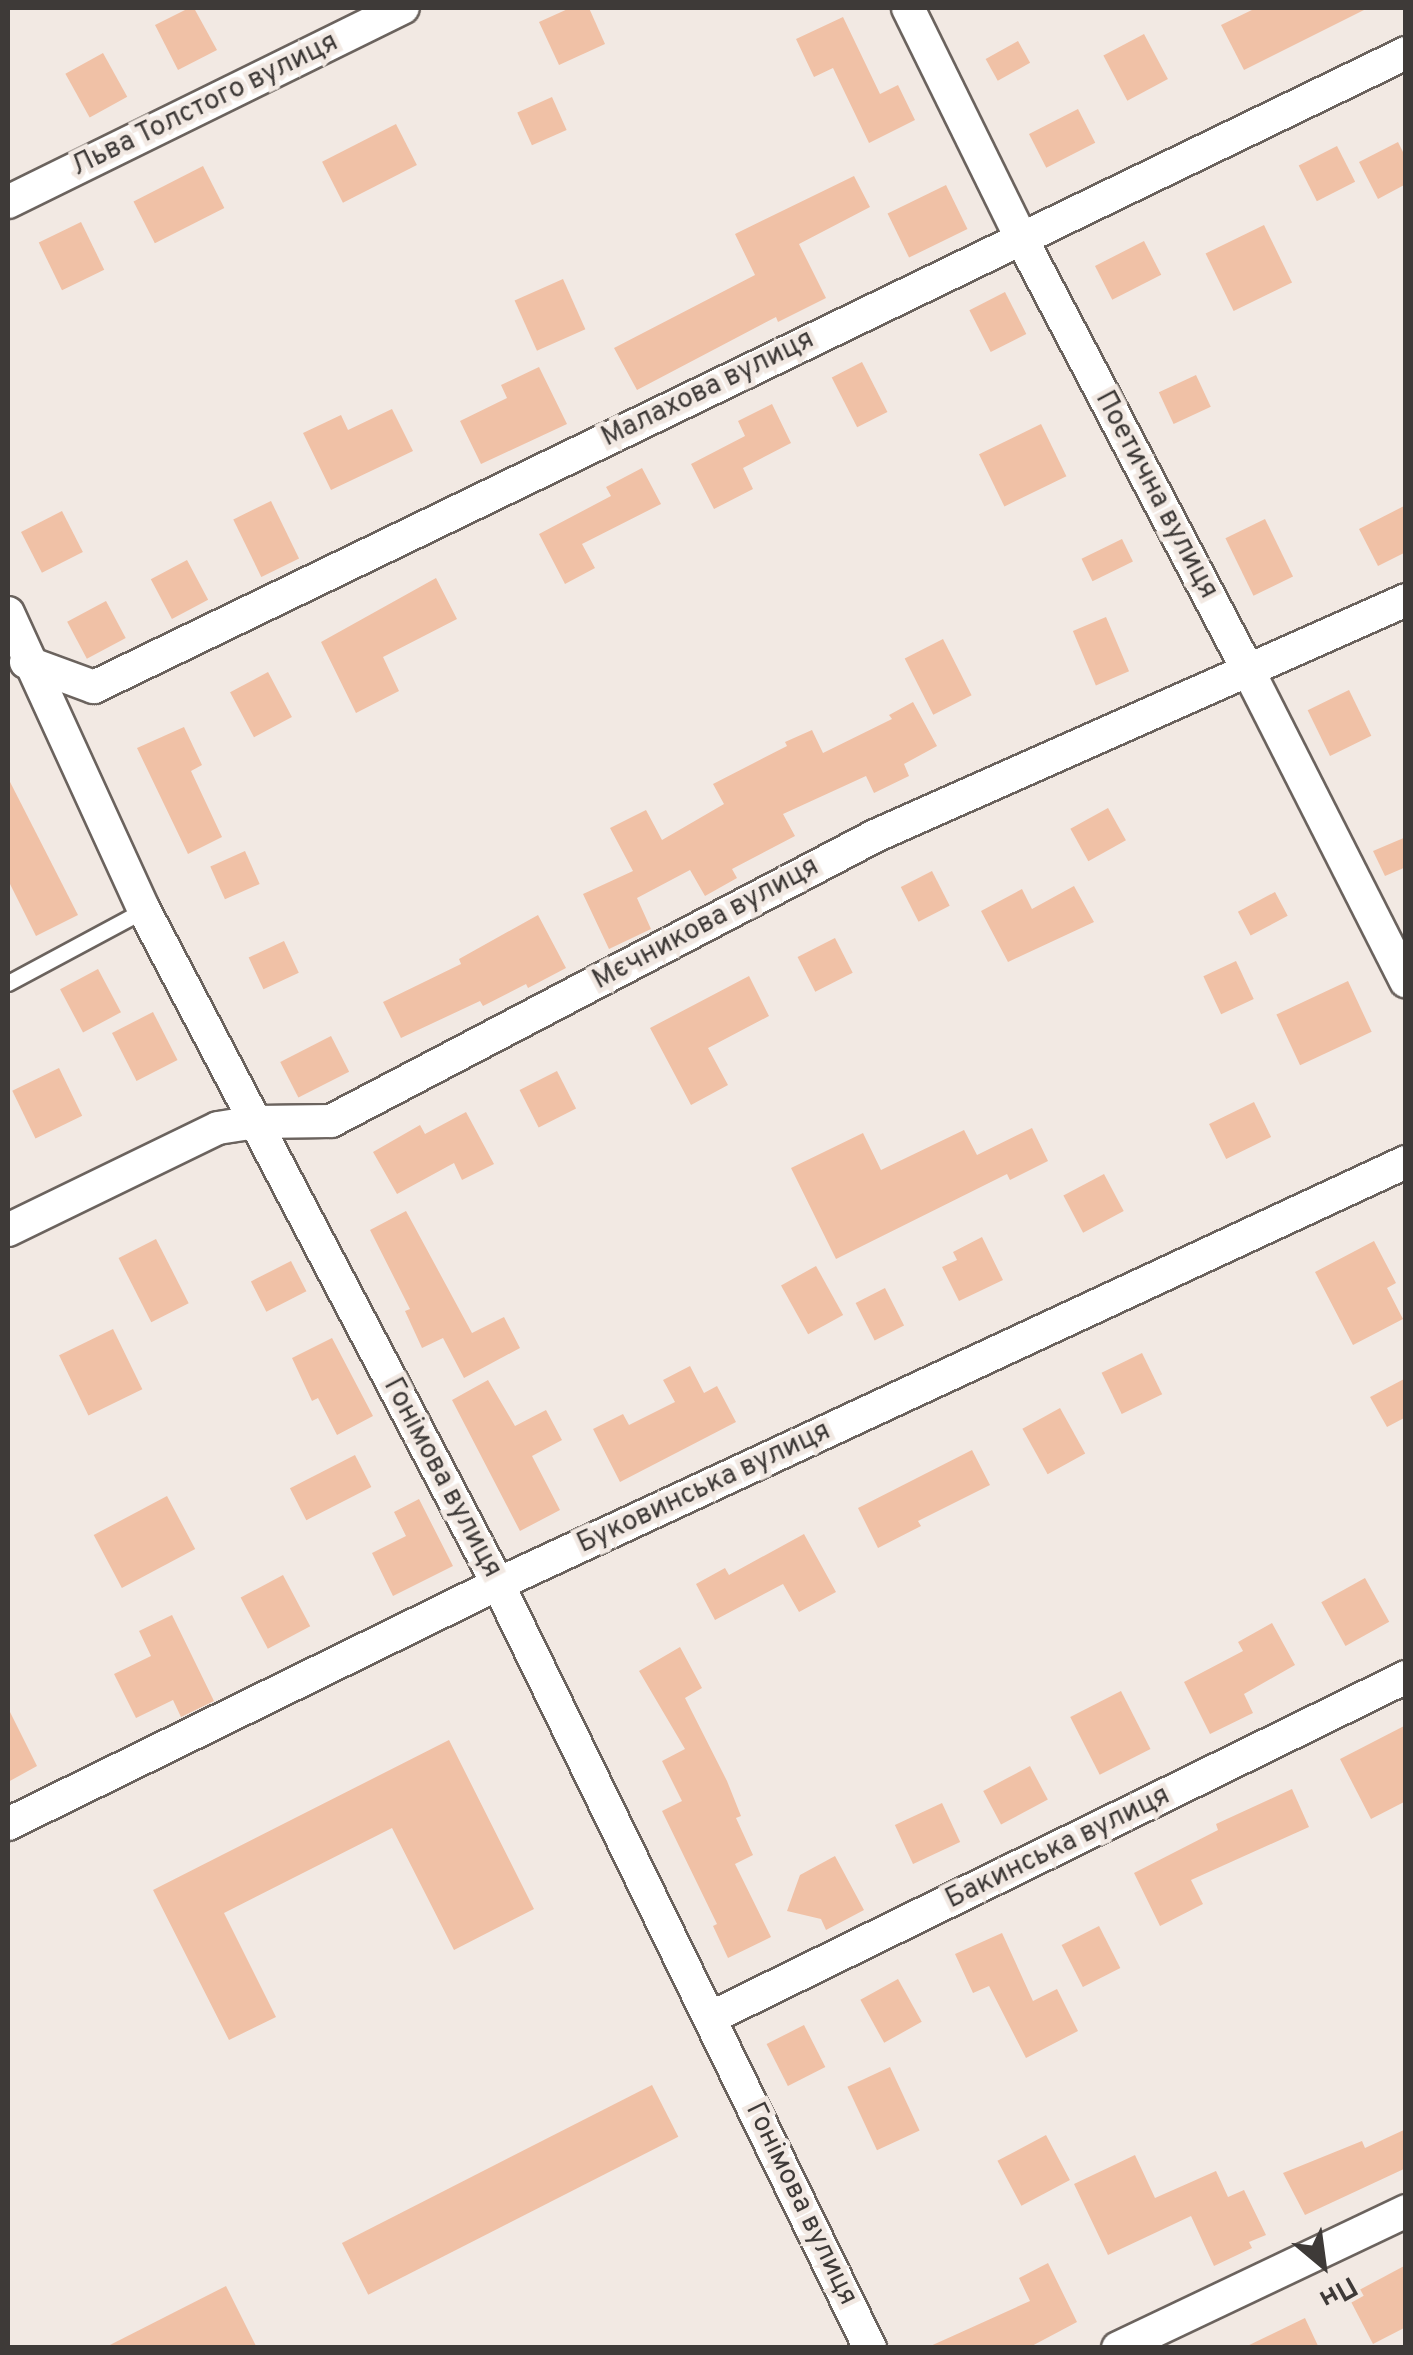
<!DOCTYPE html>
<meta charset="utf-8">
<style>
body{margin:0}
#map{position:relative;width:1413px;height:2355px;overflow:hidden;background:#f2e9e3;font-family:Overpass,sans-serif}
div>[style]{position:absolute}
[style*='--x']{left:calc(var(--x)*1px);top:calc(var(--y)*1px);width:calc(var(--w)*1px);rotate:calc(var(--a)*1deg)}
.building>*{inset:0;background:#f0c1a6;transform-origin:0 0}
.roads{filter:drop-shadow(2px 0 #6b635e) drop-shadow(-2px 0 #6b635e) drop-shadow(0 2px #6b635e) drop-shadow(0 -2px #6b635e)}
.service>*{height:15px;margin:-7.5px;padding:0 7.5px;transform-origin:7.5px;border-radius:7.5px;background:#fff}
.minor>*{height:32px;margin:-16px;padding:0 16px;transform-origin:16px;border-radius:16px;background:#fff}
span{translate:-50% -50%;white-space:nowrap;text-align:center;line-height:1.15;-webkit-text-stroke:9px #f2e9e3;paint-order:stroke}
.street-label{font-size:28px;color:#3e3a38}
.frame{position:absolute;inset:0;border:10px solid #3e3a38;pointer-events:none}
.north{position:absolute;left:1273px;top:2215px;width:100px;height:100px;-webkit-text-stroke:8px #f2e9e3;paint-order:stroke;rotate:151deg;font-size:28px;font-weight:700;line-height:40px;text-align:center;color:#3e3a38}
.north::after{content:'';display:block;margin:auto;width:35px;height:45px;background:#3e3a38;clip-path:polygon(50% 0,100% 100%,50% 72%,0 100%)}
</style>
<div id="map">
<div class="building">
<i style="clip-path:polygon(189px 8px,194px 8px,217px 50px,178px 70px,155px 25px)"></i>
<i style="clip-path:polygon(570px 8px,589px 8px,605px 44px,559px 65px,539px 22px)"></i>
<i style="clip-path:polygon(1256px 8px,1368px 8px,1244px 70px,1221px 25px)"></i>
<i style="clip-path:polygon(843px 17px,880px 94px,898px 85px,915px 120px,869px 143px,833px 68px,814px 77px,796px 39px)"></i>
<i style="left:1144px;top:34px;width:51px;height:46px;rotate:62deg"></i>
<i style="left:1018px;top:41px;width:25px;height:37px;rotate:61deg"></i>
<i style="left:103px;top:53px;width:50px;height:43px;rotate:61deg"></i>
<i style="left:552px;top:97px;width:36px;height:38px;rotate:66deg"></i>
<i style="left:1078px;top:109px;width:38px;height:55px;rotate:63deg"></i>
<i style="left:396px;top:124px;width:46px;height:83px;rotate:63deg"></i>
<i style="clip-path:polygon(1398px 142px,1406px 158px,1406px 184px,1378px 199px,1359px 162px)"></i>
<i style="left:1337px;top:146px;width:40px;height:43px;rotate:63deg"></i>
<i style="left:203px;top:166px;width:47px;height:78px;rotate:63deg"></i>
<i style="clip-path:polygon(854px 176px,870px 207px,799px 244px,826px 298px,778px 322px,776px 317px,637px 390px,614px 348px,755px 275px,735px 234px)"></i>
<i style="left:946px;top:185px;width:49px;height:65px;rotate:64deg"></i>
<i style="left:81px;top:222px;width:53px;height:47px;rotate:64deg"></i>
<i style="left:1264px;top:225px;width:64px;height:65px;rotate:64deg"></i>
<i style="left:1144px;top:241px;width:38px;height:55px;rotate:63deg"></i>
<i style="left:563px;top:279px;width:55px;height:53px;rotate:66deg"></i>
<i style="left:1005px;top:292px;width:47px;height:40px;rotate:63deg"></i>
<i style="left:862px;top:362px;width:56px;height:34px;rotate:63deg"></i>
<i style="clip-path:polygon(539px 367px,567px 424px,481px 464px,460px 421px,507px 398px,501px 385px)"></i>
<i style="left:1196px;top:375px;width:35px;height:41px;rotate:65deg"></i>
<i style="clip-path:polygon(772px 404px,791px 443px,743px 468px,753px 489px,714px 509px,691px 464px,745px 436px,738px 421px)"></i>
<i style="clip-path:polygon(392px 409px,413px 451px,331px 490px,303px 433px,341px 415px,348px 430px)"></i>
<i style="left:1041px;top:424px;width:58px;height:69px;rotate:64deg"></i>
<i style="clip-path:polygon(642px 468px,661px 504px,582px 544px,595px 568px,565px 584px,539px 534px,611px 496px,606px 487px)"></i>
<i style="left:271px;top:501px;width:64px;height:42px;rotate:64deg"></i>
<i style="clip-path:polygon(1406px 505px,1406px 552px,1378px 566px,1359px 529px)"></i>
<i style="left:62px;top:511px;width:46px;height:46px;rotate:63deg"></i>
<i style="left:1265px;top:519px;width:64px;height:44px;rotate:64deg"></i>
<i style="left:1122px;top:539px;width:25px;height:45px;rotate:64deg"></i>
<i style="left:187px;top:560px;width:45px;height:41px;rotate:62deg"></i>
<i style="clip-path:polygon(436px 578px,457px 619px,383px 657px,399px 691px,356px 713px,321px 642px)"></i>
<i style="left:106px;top:601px;width:42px;height:44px;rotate:62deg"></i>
<i style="left:1106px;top:617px;width:59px;height:36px;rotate:67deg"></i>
<i style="left:943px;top:639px;width:63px;height:43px;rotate:63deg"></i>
<i style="left:268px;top:672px;width:51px;height:43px;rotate:62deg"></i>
<i style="left:1349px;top:690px;width:51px;height:46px;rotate:64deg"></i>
<i style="clip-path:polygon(913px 702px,937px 746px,904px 764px,909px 776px,874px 793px,866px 776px,783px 814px,795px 836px,732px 869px,737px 878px,705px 896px,690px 870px,637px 898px,651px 929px,609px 949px,583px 894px,633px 871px,610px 828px,646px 810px,662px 840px,724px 804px,713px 784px,787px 746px,785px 742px,812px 730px,823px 753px,892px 719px,889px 715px)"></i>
<i style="clip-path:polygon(184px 727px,202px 765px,191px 771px,222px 837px,188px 854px,137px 748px)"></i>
<i style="clip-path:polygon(8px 778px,78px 915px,36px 936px,8px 880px)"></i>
<i style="left:1108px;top:808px;width:37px;height:43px;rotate:61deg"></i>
<i style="clip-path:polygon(1406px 837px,1406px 867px,1385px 876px,1373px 851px)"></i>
<i style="left:245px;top:851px;width:36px;height:38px;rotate:66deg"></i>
<i style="left:932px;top:871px;width:39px;height:35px;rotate:63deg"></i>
<i style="clip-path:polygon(1074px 886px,1094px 922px,1008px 962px,981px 911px,1022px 889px,1032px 909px)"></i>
<i style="left:1275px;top:892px;width:27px;height:42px;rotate:62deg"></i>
<i style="clip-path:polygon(538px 915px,566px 968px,528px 988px,526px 984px,483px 1006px,480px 1001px,401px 1038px,383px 1002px,461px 964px,459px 959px)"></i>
<i style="left:835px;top:938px;width:39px;height:42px;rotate:63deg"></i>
<i style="left:284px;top:941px;width:35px;height:39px;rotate:65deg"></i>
<i style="left:1236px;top:961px;width:42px;height:36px;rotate:65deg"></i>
<i style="left:98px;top:969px;width:49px;height:43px;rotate:62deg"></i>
<i style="clip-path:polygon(749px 976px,769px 1016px,708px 1048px,728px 1085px,691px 1105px,650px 1028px)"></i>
<i style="left:1348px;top:981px;width:56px;height:79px;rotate:65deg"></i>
<i style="left:153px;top:1012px;width:54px;height:46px;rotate:63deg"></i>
<i style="left:331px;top:1036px;width:40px;height:57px;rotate:63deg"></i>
<i style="left:59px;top:1068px;width:53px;height:52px;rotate:64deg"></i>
<i style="left:557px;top:1071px;width:42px;height:42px;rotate:63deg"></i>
<i style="left:1254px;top:1102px;width:39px;height:50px;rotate:64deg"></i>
<i style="clip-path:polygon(466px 1112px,494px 1164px,462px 1180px,454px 1163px,397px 1194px,373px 1152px,420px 1125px,425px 1134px)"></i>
<i style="clip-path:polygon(1032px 1128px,1048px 1161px,1010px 1180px,1007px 1174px,836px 1259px,791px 1168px,863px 1133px,881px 1170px,964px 1130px,977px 1155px)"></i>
<i style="left:1104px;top:1174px;width:42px;height:46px;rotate:62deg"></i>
<i style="clip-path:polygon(406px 1211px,472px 1333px,504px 1317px,520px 1348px,464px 1378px,443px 1338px,422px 1348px,405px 1311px,410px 1309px,370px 1230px)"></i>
<i style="clip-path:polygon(982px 1237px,1003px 1280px,959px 1301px,942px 1267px,957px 1260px,953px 1252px)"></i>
<i style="left:156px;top:1239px;width:72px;height:42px;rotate:63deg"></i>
<i style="clip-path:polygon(1374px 1241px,1396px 1283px,1387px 1288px,1403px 1319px,1353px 1345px,1315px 1272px)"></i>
<i style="left:291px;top:1261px;width:34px;height:45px;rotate:63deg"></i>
<i style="left:816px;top:1266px;width:56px;height:40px;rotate:61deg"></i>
<i style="left:885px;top:1288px;width:42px;height:33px;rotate:63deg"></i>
<i style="left:113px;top:1329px;width:67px;height:60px;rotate:64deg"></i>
<i style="clip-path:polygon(332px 1338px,373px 1416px,337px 1435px,318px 1398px,312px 1401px,292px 1358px)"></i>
<i style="left:1142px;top:1353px;width:46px;height:45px;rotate:64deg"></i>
<i style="clip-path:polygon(690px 1366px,704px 1393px,717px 1386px,736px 1422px,620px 1482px,593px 1429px,623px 1414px,629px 1425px,675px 1402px,663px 1380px)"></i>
<i style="clip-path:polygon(1406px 1378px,1406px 1417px,1387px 1427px,1370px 1397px)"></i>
<i style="clip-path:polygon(488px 1380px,515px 1426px,546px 1410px,562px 1440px,532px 1456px,560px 1510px,520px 1531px,452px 1400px)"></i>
<i style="left:1060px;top:1408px;width:52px;height:43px;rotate:61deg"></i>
<i style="clip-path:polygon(972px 1450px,990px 1485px,918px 1521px,921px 1526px,878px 1548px,858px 1508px)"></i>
<i style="left:355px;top:1455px;width:36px;height:73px;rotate:63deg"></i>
<i style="left:167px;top:1496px;width:60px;height:83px;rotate:62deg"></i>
<i style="clip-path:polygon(419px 1499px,453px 1566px,393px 1596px,372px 1553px,406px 1536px,394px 1512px)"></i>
<i style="clip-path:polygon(804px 1534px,836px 1592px,799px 1612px,783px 1584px,715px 1620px,696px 1584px,725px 1568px,729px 1575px)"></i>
<i style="left:283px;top:1575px;width:58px;height:48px;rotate:62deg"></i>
<i style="left:1365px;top:1578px;width:50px;height:50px;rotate:61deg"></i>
<i style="clip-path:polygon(172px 1615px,214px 1701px,181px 1717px,173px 1700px,136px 1718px,114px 1674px,151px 1656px,139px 1631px)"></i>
<i style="clip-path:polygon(1272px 1623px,1295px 1665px,1244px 1694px,1253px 1713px,1210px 1734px,1184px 1682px,1243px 1651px,1238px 1642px)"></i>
<i style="clip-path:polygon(680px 1647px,702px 1688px,685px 1698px,727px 1781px,741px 1816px,736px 1818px,753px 1855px,735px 1864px,771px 1937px,728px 1958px,713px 1926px,717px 1924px,662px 1811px,682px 1801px,662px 1761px,685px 1749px,639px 1671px)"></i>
<i style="left:1121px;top:1691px;width:65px;height:57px;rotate:63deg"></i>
<i style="clip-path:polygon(8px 1708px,37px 1766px,8px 1782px)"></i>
<i style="clip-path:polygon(1406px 1725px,1406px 1801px,1371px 1819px,1340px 1759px)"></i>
<i style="clip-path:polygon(449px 1740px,534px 1909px,454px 1950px,392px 1828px,224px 1913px,276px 2017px,229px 2040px,153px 1890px)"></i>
<i style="left:1030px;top:1766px;width:38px;height:53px;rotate:62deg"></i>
<i style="clip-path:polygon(1292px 1789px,1309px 1827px,1191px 1880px,1203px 1904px,1160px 1926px,1134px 1873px,1218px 1830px,1216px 1824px)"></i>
<i style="left:942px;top:1803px;width:43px;height:52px;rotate:65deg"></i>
<i style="clip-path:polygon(835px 1856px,864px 1910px,826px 1930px,821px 1919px,787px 1911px,800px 1875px)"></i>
<i style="left:1099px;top:1926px;width:47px;height:42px;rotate:63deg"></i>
<i style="clip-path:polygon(1002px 1933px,1033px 2001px,1057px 1989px,1078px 2031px,1026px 2058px,989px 1986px,973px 1993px,955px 1954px)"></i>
<i style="left:898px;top:1979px;width:49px;height:43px;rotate:61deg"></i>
<i style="left:804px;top:2025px;width:47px;height:42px;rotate:63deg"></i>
<i style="left:890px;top:2067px;width:70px;height:47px;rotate:65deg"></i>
<i style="left:652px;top:2085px;width:58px;height:348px;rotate:63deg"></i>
<i style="clip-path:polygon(1406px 2129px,1406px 2168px,1305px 2215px,1283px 2173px,1362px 2141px,1365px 2148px)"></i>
<i style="left:1046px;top:2135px;width:51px;height:55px;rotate:62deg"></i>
<i style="clip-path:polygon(1135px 2155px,1155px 2198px,1216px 2171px,1228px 2197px,1244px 2190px,1266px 2235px,1249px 2242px,1252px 2248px,1214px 2266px,1191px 2216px,1108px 2255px,1074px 2184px)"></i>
<i style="clip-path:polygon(1048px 2263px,1077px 2322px,1028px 2348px,926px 2348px,1030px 2301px,1019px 2278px)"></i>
<i style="clip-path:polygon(1406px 2265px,1406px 2327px,1373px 2344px,1348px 2296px)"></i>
<i style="clip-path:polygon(226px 2286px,257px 2348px,104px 2348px)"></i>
<i style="clip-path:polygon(1305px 2318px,1319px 2348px,1243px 2348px)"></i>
</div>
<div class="roads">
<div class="service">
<i style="--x:8;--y:983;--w:154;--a:-28.2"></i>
</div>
<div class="minor">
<i style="--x:908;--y:8;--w:254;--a:63.8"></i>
<i style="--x:1020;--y:236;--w:492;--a:62.3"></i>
<i style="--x:1249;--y:672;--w:347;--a:63.1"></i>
<i style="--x:8;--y:202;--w:440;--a:-26.2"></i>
<i style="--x:8;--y:613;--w:327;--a:65.4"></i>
<i style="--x:144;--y:910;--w:761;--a:62.29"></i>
<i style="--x:498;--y:1584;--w:850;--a:64.04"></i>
<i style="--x:26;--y:662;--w:72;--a:20.2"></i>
<i style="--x:94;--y:687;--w:1457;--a:-25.79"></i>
<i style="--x:8;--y:1230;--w:233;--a:-25.9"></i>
<i style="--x:218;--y:1128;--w:39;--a:-9"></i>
<i style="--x:257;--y:1122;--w:74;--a:-0.8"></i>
<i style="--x:331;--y:1121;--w:614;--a:-27.65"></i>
<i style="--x:875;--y:836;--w:581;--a:-23.96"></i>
<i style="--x:8;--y:1824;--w:546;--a:-26.1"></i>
<i style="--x:498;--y:1584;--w:1001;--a:-24.93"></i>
<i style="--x:710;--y:2018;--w:775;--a:-26.1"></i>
<i style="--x:1118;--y:2348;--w:319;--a:-25.4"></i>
</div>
</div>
<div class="street-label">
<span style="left:205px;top:105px;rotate:-26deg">Льва Толстого вулиця</span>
<span style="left:708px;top:389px;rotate:-26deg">Малахова вулиця</span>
<span style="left:1156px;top:495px;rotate:62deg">Поетична вулиця</span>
<span style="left:706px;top:924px;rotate:-28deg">Мєчникова вулиця</span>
<span style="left:442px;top:1478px;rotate:62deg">Гонімова вулиця</span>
<span style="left:704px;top:1488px;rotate:-25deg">Буковинська вулиця</span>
<span style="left:1058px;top:1848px;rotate:-26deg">Бакинська вулиця</span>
<span style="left:801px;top:2204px;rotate:64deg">Гонімова вулиця</span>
</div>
<div class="frame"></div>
<div class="north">Пн</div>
</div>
